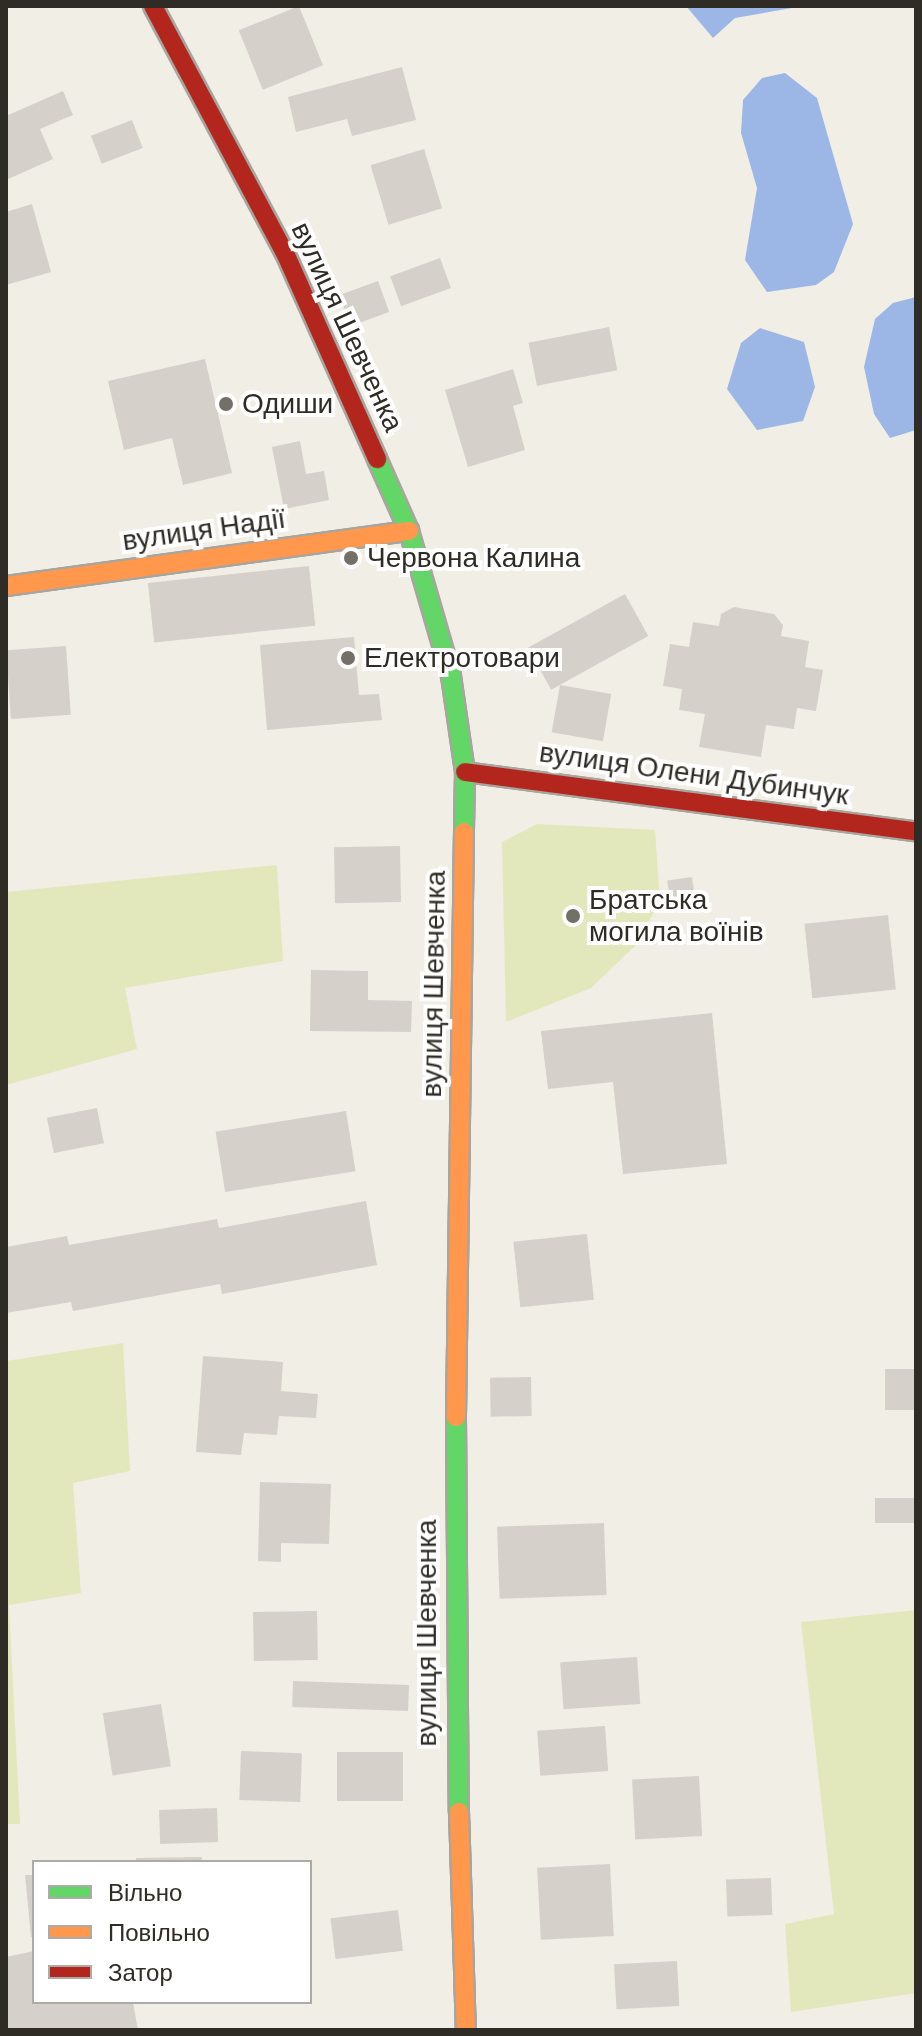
<!DOCTYPE html>
<meta charset="utf-8">
<style>
body{margin:0}
#map{position:relative;width:922px;height:2036px;overflow:hidden;background:#f1eee5;font-family:"DM Sans",sans-serif}
div>[style]{position:absolute}
[style*='--x']{left:calc(var(--x)*1px);top:calc(var(--y)*1px);width:calc(var(--w)*1px);rotate:calc(var(--a)*1deg)}
.green>*{inset:0;background:#e3e8bc}
.water>*{inset:0;background:#9cb7e5}
.building>*{inset:0;background:#d6d0cb;transform-origin:0 0}
.roads{filter:drop-shadow(2px 0 #a8a59f) drop-shadow(-2px 0 #a8a59f) drop-shadow(0 2px #a8a59f) drop-shadow(0 -2px #a8a59f)}
.fast>*{height:18px;margin:-9px;padding:0 9px;transform-origin:9px;border-radius:9px;background:#63d668}
.slow>*{height:18px;margin:-9px;padding:0 9px;transform-origin:9px;border-radius:9px;background:#ff974d}
.jam>*{height:18px;margin:-9px;padding:0 9px;transform-origin:9px;border-radius:9px;background:#b3261e}
.dots>*{width:22px;height:22px;translate:-50% -50%;box-sizing:border-box;border:4px solid #fff;border-radius:50%}
span{translate:-50% -50%;white-space:nowrap;text-align:center;line-height:1.15;-webkit-text-stroke:8px #fff;paint-order:stroke}
.street-label{font-size:28px;color:#2f2c25}
.poi-label{font-size:28px;color:#2f2c25}
.left{translate:0 -50%;text-align:left}
.frame{position:absolute;inset:0;border:8px solid #2f2c25;pointer-events:none}
.legend{position:absolute;left:32px;top:1860px;width:280px;height:144px;box-sizing:border-box;background:#fff;border:2px solid #acaba8;margin:0;padding:10px 14px;list-style:none;font-size:24px;color:#2f2c25}
.legend li{display:flex;align-items:center;gap:16px;height:40px}
.legend b{width:40px;border:2px solid #acaba8}
</style>
<div id="map">
<div class="green">
<i style="clip-path:polygon(537px 824px,655px 830px,660px 901px,636px 945px,591px 988px,506px 1022px,502px 842px)"></i>
<i style="clip-path:polygon(277px 865px,283px 961px,125px 988px,137px 1049px,6px 1085px,6px 892px)"></i>
<i style="clip-path:polygon(123px 1343px,130px 1471px,73px 1483px,81px 1593px,9px 1605px,20px 1824px,6px 1824px,6px 1361px)"></i>
<i style="clip-path:polygon(916px 1610px,916px 1993px,791px 2012px,785px 1924px,834px 1914px,801px 1622px)"></i>
</div>
<div class="water">
<i style="clip-path:polygon(686px 6px,803px 6px,735px 18px,713px 38px)"></i>
<i style="clip-path:polygon(785px 73px,817px 98px,853px 224px,834px 272px,816px 285px,767px 292px,745px 260px,757px 188px,741px 133px,743px 100px,762px 78px)"></i>
<i style="clip-path:polygon(916px 297px,916px 430px,890px 438px,874px 414px,864px 367px,875px 319px,893px 303px)"></i>
<i style="clip-path:polygon(760px 328px,804px 342px,815px 387px,803px 421px,757px 430px,727px 389px,741px 343px)"></i>
</div>
<div class="building">
<i style="left:299px;top:6px;width:64px;height:65px;rotate:68deg"></i>
<i style="clip-path:polygon(402px 67px,416px 120px,352px 136px,347px 119px,296px 132px,288px 97px)"></i>
<i style="clip-path:polygon(63px 91px,73px 115px,40px 129px,53px 159px,6px 180px,6px 116px)"></i>
<i style="left:132px;top:120px;width:30px;height:44px;rotate:69deg"></i>
<i style="left:424px;top:149px;width:62px;height:56px;rotate:73deg"></i>
<i style="clip-path:polygon(32px 204px,51px 272px,6px 285px,6px 212px)"></i>
<i style="left:440px;top:258px;width:32px;height:53px;rotate:70deg"></i>
<i style="left:378px;top:281px;width:33px;height:41px;rotate:70deg"></i>
<i style="left:609px;top:327px;width:44px;height:82px;rotate:79deg"></i>
<i style="clip-path:polygon(205px 359px,232px 473px,183px 485px,172px 438px,124px 450px,108px 381px)"></i>
<i style="clip-path:polygon(513px 369px,523px 403px,513px 406px,525px 450px,468px 467px,445px 390px)"></i>
<i style="clip-path:polygon(300px 441px,306px 474px,324px 471px,329px 500px,284px 509px,272px 447px)"></i>
<i style="left:309px;top:566px;width:60px;height:162px;rotate:84deg"></i>
<i style="left:625px;top:594px;width:48px;height:111px;rotate:61deg"></i>
<i style="clip-path:polygon(734px 607px,774px 614px,783px 625px,781px 636px,809px 641px,805px 667px,823px 670px,816px 711px,797px 708px,794px 729px,766px 725px,761px 757px,699px 747px,705px 714px,679px 710px,682px 689px,663px 686px,670px 644px,689px 647px,693px 622px,719px 626px,721px 614px)"></i>
<i style="clip-path:polygon(354px 637px,359px 695px,379px 694px,382px 720px,267px 730px,260px 645px)"></i>
<i style="left:66px;top:646px;width:69px;height:60px;rotate:86deg"></i>
<i style="left:560px;top:685px;width:52px;height:48px;rotate:10deg"></i>
<i style="left:400px;top:846px;width:56px;height:66px;rotate:89deg"></i>
<i style="left:692px;top:877px;width:28px;height:25px;rotate:82deg"></i>
<i style="left:888px;top:915px;width:75px;height:84px;rotate:84deg"></i>
<i style="clip-path:polygon(311px 970px,368px 971px,368px 1000px,412px 1001px,411px 1032px,310px 1031px)"></i>
<i style="clip-path:polygon(712px 1013px,727px 1164px,623px 1174px,613px 1082px,548px 1089px,541px 1031px)"></i>
<i style="left:97px;top:1108px;width:36px;height:51px;rotate:79deg"></i>
<i style="left:346px;top:1111px;width:61px;height:132px;rotate:81deg"></i>
<i style="clip-path:polygon(366px 1201px,377px 1265px,222px 1294px,220px 1284px,73px 1311px,71px 1302px,6px 1313px,6px 1247px,67px 1236px,69px 1245px,217px 1219px,219px 1228px)"></i>
<i style="left:587px;top:1234px;width:66px;height:74px;rotate:84deg"></i>
<i style="clip-path:polygon(203px 1356px,283px 1362px,281px 1391px,318px 1394px,316px 1418px,279px 1416px,277px 1435px,244px 1433px,241px 1455px,196px 1452px)"></i>
<i style="left:916px;top:1369px;width:41px;height:31px;rotate:90deg"></i>
<i style="left:531px;top:1377px;width:39px;height:41px;rotate:89deg"></i>
<i style="clip-path:polygon(260px 1482px,331px 1484px,329px 1544px,281px 1543px,281px 1562px,258px 1561px)"></i>
<i style="left:916px;top:1498px;width:25px;height:41px;rotate:90deg"></i>
<i style="left:604px;top:1523px;width:72px;height:107px;rotate:88deg"></i>
<i style="left:317px;top:1611px;width:49px;height:64px;rotate:89deg"></i>
<i style="left:637px;top:1657px;width:47px;height:77px;rotate:86deg"></i>
<i style="left:409px;top:1685px;width:26px;height:116px;rotate:92deg"></i>
<i style="left:161px;top:1704px;width:63px;height:59px;rotate:81deg"></i>
<i style="left:605px;top:1726px;width:45px;height:68px;rotate:86deg"></i>
<i style="left:241px;top:1751px;width:61px;height:49px;rotate:2deg"></i>
<i style="left:337px;top:1752px;width:66px;height:49px"></i>
<i style="left:699px;top:1776px;width:60px;height:67px;rotate:87deg"></i>
<i style="left:217px;top:1808px;width:34px;height:58px;rotate:88deg"></i>
<i style="clip-path:polygon(202px 1857px,202px 1862px,136px 1862px,136px 1858px)"></i>
<i style="left:610px;top:1864px;width:72px;height:73px;rotate:87deg"></i>
<i style="clip-path:polygon(25px 1875px,34px 1875px,34px 1936px,31px 1937px)"></i>
<i style="left:771px;top:1878px;width:37px;height:45px;rotate:88deg"></i>
<i style="left:398px;top:1910px;width:41px;height:68px;rotate:83deg"></i>
<i style="clip-path:polygon(34px 1951px,34px 2002px,133px 2002px,138px 2030px,6px 2030px,6px 1957px)"></i>
<i style="left:677px;top:1961px;width:45px;height:63px;rotate:87deg"></i>
</div>
<div class="roads">
<div class="fast">
<i style="--x:377;--y:459;--w:79;--a:66"></i>
<i style="--x:409;--y:531;--w:151;--a:73.8"></i>
<i style="--x:451;--y:676;--w:97;--a:81.7"></i>
<i style="--x:465;--y:772;--w:60;--a:91"></i>
<i style="--x:456;--y:1417;--w:395;--a:89.6"></i>
</div>
<div class="slow">
<i style="--x:6;--y:586;--w:407;--a:-7.8"></i>
<i style="--x:456;--y:1417;--w:585;--a:-89.22"></i>
<i style="--x:459;--y:1812;--w:218;--a:88.2"></i>
</div>
<div class="jam">
<i style="--x:153;--y:6;--w:280;--a:61.9"></i>
<i style="--x:285;--y:253;--w:226;--a:65.9"></i>
<i style="--x:465;--y:772;--w:455;--a:7.5"></i>
</div>
</div>
<div class="dots">
<i style="left:226px;top:404px;background:#737068"></i>
<i style="left:351px;top:558px;background:#737068"></i>
<i style="left:348px;top:658px;background:#737068"></i>
<i style="left:573px;top:916px;background:#737068"></i>
</div>
<div class="street-label">
<span style="left:347px;top:327px;rotate:65deg">вулиця Шевченка</span>
<span style="left:204px;top:530px;rotate:-8deg">вулиця Надії</span>
<span style="left:694px;top:774px;rotate:8deg">вулиця Олени Дубинчук</span>
<span style="left:434px;top:984px;rotate:-89deg">вулиця Шевченка</span>
<span style="left:427px;top:1633px;rotate:-90deg">вулиця Шевченка</span>
</div>
<div class="poi-label">
<span class="left" style="left:242px;top:404px">Одиши</span>
<span class="left" style="left:367px;top:558px">Червона Калина</span>
<span class="left" style="left:364px;top:658px">Електротовари</span>
<span class="left" style="left:589px;top:916px">Братська<br>могила воїнів</span>
</div>
<div class="frame"></div>
<ul class="legend">
<li><b style="height:10px;background:#63d668"></b>Вільно</li>
<li><b style="height:10px;background:#ff974d"></b>Повільно</li>
<li><b style="height:10px;background:#b3261e"></b>Затор</li>
</ul>
</div>
